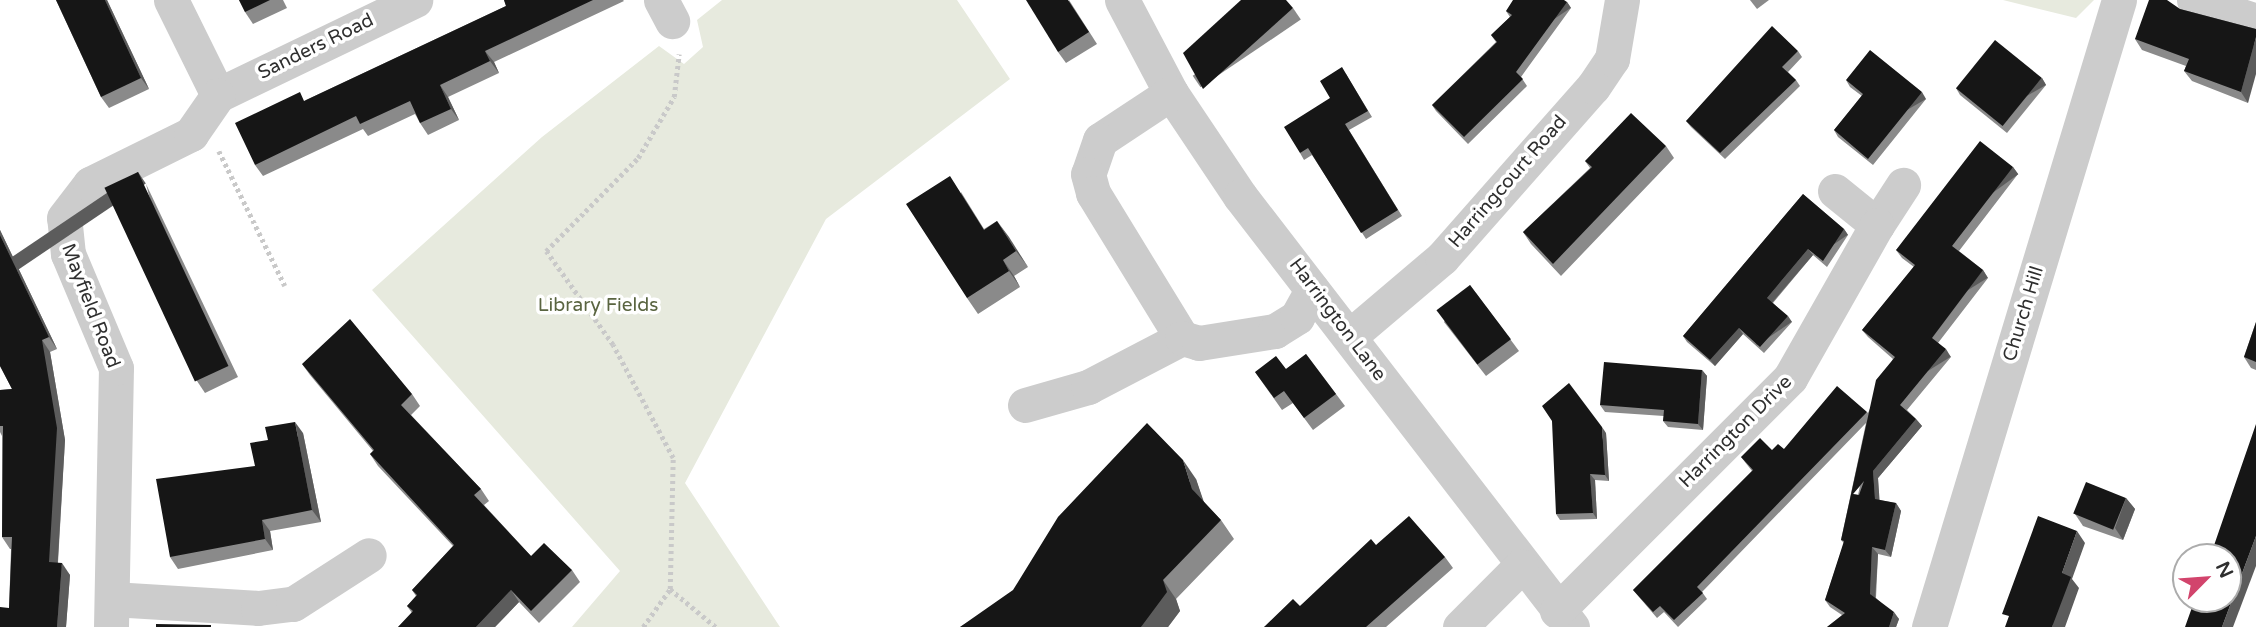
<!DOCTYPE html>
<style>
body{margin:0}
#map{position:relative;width:2256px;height:627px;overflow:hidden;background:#fff;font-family:"Varela Round",sans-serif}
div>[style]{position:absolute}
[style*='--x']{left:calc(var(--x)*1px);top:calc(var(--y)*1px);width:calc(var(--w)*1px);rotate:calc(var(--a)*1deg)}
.green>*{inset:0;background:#e7eade}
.path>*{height:4.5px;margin-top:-2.25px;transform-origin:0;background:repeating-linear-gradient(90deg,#c9c9c9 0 3.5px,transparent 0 7px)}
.minor>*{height:35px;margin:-17.5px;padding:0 17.5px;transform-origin:17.5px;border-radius:17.5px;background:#ccc}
.wall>*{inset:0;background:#8a8a8a;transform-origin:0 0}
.shaded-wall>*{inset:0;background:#5c5c5c;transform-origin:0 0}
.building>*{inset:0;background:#161616;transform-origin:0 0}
span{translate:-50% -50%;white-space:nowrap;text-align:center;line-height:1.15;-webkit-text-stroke:7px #fff;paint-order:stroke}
.street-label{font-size:19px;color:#2f2f2f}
.park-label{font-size:19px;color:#5a6541}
.north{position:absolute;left:2172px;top:543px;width:70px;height:70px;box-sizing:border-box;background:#fff;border:2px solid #acacac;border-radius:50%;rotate:65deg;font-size:19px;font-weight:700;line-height:28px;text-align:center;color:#2f2f2f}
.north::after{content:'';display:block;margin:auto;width:24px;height:32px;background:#d2446c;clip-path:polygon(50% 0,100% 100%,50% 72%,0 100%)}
</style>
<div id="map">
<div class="green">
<i style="clip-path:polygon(722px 0,957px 0,1010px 79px,826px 219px,685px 483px,780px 627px,572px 627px,620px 571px,372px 290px,542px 137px,659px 46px,684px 64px,703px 47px,697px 20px)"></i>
<i style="clip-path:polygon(2003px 0,2094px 0,2076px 18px)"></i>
</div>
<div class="path">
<i style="--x:219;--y:151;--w:150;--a:63.9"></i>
<i style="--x:670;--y:589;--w:60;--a:39.6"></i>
<i style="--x:643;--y:627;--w:47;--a:-54.6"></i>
<i style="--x:670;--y:589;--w:131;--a:-88.7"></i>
<i style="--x:673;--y:458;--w:128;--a:-118"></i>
<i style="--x:613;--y:345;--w:115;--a:-125.5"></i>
<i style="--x:546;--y:251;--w:131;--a:-45.3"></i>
<i style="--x:638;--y:158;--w:71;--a:-59.5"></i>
<i style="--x:674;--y:97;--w:43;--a:-83.4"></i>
</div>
<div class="minor">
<i style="--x:171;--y:0;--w:106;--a:63.7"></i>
<i style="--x:661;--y:0;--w:24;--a:62"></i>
<i style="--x:1122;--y:0;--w:105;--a:62.2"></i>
<i style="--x:1171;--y:93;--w:124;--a:56.2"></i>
<i style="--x:1240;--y:196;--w:544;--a:52.39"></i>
<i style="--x:2194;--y:0;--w:65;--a:18.7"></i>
<i style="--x:1171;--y:93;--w:85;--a:146.5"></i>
<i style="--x:1100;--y:140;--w:36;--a:109"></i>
<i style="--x:1088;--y:174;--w:20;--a:75"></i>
<i style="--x:1093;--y:193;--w:170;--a:58.5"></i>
<i style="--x:218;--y:95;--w:219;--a:-25.7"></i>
<i style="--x:1835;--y:191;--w:54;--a:39"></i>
<i style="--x:1877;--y:225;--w:48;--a:-57"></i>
<i style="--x:1350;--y:336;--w:121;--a:-40.3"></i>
<i style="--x:1442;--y:258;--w:228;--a:-48.6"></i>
<i style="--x:1593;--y:87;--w:34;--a:-56"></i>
<i style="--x:1612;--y:59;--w:60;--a:-80.4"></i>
<i style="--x:1025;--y:405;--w:66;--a:-15.9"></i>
<i style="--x:1088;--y:387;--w:106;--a:-27.5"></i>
<i style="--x:1182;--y:338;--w:18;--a:16"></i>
<i style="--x:1199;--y:343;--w:77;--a:-9"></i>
<i style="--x:1275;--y:331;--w:26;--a:-32"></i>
<i style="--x:1297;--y:317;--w:31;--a:-61"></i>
<i style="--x:112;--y:599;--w:146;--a:3.5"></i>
<i style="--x:258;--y:608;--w:35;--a:-7"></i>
<i style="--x:293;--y:604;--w:90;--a:-32.8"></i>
<i style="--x:1557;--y:611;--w:330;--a:-45"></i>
<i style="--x:1790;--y:378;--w:176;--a:-60.4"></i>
<i style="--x:111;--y:627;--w:259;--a:-88.9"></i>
<i style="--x:116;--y:368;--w:124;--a:-112.8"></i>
<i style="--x:68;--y:254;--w:36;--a:-96"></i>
<i style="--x:64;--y:218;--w:43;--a:-52.6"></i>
<i style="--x:90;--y:184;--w:113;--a:-26.3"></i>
<i style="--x:191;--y:134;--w:47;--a:-55.3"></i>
<i style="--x:1460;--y:627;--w:86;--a:-45"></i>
<i style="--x:1929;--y:627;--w:655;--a:-73.14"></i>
</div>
<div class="wall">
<i style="clip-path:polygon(56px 0,107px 0,149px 89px,109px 108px,101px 97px)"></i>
<i style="clip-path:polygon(239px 0,283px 0,287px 8px,253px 24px,245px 12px)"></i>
<i style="clip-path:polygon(504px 0,623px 0,624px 1px,494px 62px,499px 73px,448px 97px,459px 120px,428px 135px,420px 123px,415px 114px,368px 136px,363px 129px,263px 176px,255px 165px,306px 100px,506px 6px)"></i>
<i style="clip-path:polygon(1069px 0,1097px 44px,1066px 63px,1058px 52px)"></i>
<i style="clip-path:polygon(1750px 0,1769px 0,1757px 9px)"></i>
<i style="clip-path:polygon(1567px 2px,1571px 8px,1521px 77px,1527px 86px,1468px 144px,1436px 111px,1432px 105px,1496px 42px,1491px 35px,1510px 17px,1506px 11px)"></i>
<i style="left:1293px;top:8px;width:14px;height:121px;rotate:56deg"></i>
<i style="clip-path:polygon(2180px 9px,2256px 29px,2248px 103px,2192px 81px,2184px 71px,2186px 66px,2142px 50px,2135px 39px)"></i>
<i style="clip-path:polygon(1798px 51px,1802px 57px,1788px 72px,1796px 80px,1800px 86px,1725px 159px,1691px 127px,1686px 121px)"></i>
<i style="clip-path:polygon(1346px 74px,1372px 117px,1349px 130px,1402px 216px,1366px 239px,1312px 155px,1304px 160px,1300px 153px,1330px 98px)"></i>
<i style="clip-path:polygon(2042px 78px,2046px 85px,2007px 133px,1960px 95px,1956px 88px)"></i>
<i style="clip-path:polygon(1846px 80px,1926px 99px,1873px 165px,1838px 137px,1834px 130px,1862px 96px,1850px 87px)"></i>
<i style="clip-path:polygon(1666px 146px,1674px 158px,1561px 276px,1531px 244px,1523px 232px,1590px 168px,1585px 161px)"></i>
<i style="clip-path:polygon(evenodd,2013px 167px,2018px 174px,1959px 251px,1983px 270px,1988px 278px,1938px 343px,1951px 357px,1907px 410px,1916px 419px,1922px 426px,1878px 478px,1879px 500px,1896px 503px,1901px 511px,1891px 557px,1878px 554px,1876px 598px,1899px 619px,1896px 627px,1827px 627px,1842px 615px,1830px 607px,1825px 600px,1844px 543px,1841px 540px,1866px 423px,1702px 592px,1707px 599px,1678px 627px,1664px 612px,1657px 618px,1633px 590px,1752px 471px,1741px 457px,1772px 450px,1784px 449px,1867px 412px,1868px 413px,1893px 359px,1868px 337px,1862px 330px,1914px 267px,1902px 258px,1896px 250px,2013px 167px,1860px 486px,1858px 495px,1853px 494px,1860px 486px)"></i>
<i style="clip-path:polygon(146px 184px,238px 377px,205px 393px,197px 381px)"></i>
<i style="clip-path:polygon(961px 192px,984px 229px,997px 221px,1028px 267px,1014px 276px,1020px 287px,978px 314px,967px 298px)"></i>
<i style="clip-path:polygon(1803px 194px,1844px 229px,1848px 235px,1827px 267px,1813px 255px,1773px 303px,1792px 322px,1764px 353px,1743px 334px,1715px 366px,1687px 342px,1683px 336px)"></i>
<i style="clip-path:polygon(0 230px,57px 349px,50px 352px,65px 440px,58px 563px,70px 575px,66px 627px,0 627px,9px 608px,11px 549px,10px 549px,2px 537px,2px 436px,0 432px,0 390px,12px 389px,0 366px)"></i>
<i style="clip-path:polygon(1470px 285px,1519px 351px,1486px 376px,1444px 322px)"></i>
<i style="clip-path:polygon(2256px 322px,2256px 370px,2251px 368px,2244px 357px)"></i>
<i style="clip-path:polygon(1306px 354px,1345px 406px,1313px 430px,1293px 403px,1282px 410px,1255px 372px,1286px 369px)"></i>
<i style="clip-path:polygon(302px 364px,412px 394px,420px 406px,411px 415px,481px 489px,489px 501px,484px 505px,531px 556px,572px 570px,580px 582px,539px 623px,519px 602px,495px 627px,398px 627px,412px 613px,407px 606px,416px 596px,412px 590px,453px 546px,378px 466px,370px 454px,373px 451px,310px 375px)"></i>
<i style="clip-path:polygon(1702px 370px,1707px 376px,1703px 430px,1668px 427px,1663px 421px,1664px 416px,1605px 412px,1600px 405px)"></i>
<i style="clip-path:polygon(303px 433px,321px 522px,270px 531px,273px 550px,178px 569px,170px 557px)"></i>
<i style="clip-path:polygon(1606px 433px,1609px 481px,1595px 480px,1597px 519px,1560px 520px,1556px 514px)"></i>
<i style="clip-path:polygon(1196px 479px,1203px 501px,1221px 520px,1234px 539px,1176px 599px,1180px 611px,1168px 627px,960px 627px)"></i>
<i style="clip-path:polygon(2126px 498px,2135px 509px,2123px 540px,2083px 526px,2075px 514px)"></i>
<i style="clip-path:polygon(1376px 545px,1445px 557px,1453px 568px,1386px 627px,1264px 627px,1300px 606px)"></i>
</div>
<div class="shaded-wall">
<i style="clip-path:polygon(105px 0,107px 0,149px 89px,141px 78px)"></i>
<i style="left:1567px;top:2px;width:7px;height:87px;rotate:56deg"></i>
<i style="clip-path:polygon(2256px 37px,2256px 74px,2248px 103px,2241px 92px)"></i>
<i style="clip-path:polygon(485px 51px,494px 62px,499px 73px,490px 61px)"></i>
<i style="left:2042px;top:78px;width:8px;height:62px;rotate:60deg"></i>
<i style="clip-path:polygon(440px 85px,448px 97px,459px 120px,451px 109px)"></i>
<i style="left:1922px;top:92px;width:8px;height:86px;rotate:60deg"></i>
<i style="left:2013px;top:167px;width:9px;height:100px;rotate:54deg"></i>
<i style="left:138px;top:172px;width:14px;height:214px;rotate:56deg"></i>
<i style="clip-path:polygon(997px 221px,1009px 237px,1028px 267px,1016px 251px)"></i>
<i style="left:1844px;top:229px;width:7px;height:38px;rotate:56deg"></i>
<i style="clip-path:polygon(0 230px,57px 349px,49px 337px,0 235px)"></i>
<i style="clip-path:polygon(1808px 249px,1813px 255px,1771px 304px,1767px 298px)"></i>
<i style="clip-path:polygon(1003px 260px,1014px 276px,1020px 287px,1009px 271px)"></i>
<i style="left:1983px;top:270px;width:9px;height:85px;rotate:58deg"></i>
<i style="left:1788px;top:316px;width:7px;height:42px;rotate:56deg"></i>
<i style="clip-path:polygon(1739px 328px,1743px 334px,1715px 366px,1710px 360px)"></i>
<i style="clip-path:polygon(42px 340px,50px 352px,65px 440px,57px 574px,49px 562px)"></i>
<i style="left:1946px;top:349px;width:9px;height:72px;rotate:58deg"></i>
<i style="clip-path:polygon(1702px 370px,1707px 376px,1703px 430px,1698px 424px)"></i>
<i style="clip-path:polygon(1916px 419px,1922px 426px,1878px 478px,1880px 506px,1875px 499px,1873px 471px)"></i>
<i style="clip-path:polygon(295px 422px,303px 433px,321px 522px,312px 510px)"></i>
<i style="clip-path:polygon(1602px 427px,1606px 433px,1609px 481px,1605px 475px)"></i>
<i style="clip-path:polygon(1183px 460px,1196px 479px,1206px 508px,1192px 489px)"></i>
<i style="clip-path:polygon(1590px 474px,1595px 480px,1597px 519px,1593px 513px)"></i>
<i style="clip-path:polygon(2126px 498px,2135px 509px,2123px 540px,2115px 528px)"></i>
<i style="clip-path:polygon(1896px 503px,1901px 511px,1891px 557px,1885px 550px)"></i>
<i style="clip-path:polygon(262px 520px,270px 531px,273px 550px,265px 539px)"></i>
<i style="clip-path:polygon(2077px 531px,2085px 543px,2072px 579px,2079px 588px,2065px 627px,2052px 627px,2062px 573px)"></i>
<i style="clip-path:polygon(2256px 536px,2256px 566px,2233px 627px,2222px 627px)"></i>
<i style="clip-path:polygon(1872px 547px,1878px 554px,1875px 601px,1870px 594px)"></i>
<i style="clip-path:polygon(62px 563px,70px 575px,66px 627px,57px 627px)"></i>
<i style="clip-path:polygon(1163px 580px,1176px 599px,1180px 611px,1168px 627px,1141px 627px)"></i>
<i style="clip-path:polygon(511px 590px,519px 602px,495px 627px,476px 627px)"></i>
<i style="clip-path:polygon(1894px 612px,1899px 619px,1896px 627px,1889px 627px)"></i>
</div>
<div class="building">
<i style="clip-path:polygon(56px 0,105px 0,141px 78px,101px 97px)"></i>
<i style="clip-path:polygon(239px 0,270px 0,245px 12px)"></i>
<i style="clip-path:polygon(504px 0,593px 0,485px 51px,490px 61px,440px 85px,451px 109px,420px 123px,410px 101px,360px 124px,356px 116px,255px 165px,235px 123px,300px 92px,304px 101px,506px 6px)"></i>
<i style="clip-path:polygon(1026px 0,1068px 0,1089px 32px,1058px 52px)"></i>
<i style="clip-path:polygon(1241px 0,1286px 0,1293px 8px,1203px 89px,1183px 53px)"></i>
<i style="clip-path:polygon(1513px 0,1564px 0,1567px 2px,1516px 72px,1523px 79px,1464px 137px,1432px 105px,1497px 42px,1491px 35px,1512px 15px,1506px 11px)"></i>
<i style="clip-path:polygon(2149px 0,2167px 0,2180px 9px,2256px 29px,2256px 37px,2241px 92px,2184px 71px,2189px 59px,2135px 39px)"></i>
<i style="clip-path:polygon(1772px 26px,1798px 51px,1782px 67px,1796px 80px,1720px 153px,1686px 121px)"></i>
<i style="left:1995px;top:40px;width:60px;height:62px;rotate:39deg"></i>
<i style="clip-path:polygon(1870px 50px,1922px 92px,1868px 159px,1834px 130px,1863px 94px,1846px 80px)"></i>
<i style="clip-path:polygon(1342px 67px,1368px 111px,1345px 124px,1398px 210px,1361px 233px,1308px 148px,1300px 153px,1284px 127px,1330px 98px,1320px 81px)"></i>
<i style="clip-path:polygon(1631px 113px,1666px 146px,1553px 264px,1523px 232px,1592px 167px,1585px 161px)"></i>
<i style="clip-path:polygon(evenodd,1980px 141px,2013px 167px,1952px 246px,1983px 270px,1932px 338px,1946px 349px,1900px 405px,1916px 419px,1873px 471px,1875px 499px,1896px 503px,1885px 550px,1872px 547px,1870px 594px,1894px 612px,1889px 627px,1827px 627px,1845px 613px,1825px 600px,1844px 541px,1841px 540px,1876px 380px,1895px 357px,1862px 330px,1915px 265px,1896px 250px,1980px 141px,1864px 481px,1859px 495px,1853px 494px,1864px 481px)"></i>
<i style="left:138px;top:172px;width:214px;height:37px;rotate:65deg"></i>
<i style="clip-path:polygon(950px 176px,984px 230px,997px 221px,1016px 251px,1003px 260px,1009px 271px,967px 298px,906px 204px)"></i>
<i style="clip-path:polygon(1803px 194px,1844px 229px,1823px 261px,1808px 249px,1767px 298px,1788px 316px,1760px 347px,1739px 328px,1710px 360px,1683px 336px)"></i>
<i style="clip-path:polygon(0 235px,49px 337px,42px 340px,57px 428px,49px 562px,62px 563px,57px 627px,0 627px,0 607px,9px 608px,12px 537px,2px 537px,3px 426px,0 426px,0 390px,12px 389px,0 366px)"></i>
<i style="left:1470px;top:285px;width:68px;height:42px;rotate:53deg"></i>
<i style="clip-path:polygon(350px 319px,412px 394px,401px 405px,481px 489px,474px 495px,531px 556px,544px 543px,572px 570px,531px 611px,511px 590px,476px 627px,398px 627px,413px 611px,407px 606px,417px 595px,412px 590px,454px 545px,370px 454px,374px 450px,302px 364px)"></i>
<i style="clip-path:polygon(2256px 322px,2256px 362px,2244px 357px)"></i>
<i style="clip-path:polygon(1306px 354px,1336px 394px,1304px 418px,1284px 391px,1274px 398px,1255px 372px,1276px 356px,1286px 369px)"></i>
<i style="clip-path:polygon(1604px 362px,1702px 370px,1698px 424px,1663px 421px,1664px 410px,1600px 405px)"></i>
<i style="clip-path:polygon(1569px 383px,1602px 427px,1605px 475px,1590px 474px,1593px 513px,1556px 514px,1552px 421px,1542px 406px)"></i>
<i style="clip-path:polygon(1837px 386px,1867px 412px,1697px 587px,1703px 593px,1674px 620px,1660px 606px,1653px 612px,1633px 590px,1753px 470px,1741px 457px,1760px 438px,1772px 450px,1778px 444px,1784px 449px)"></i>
<i style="clip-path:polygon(295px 422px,312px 510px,262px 520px,265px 539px,170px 557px,156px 479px,255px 466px,250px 443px,268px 440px,265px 427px)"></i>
<i style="clip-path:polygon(1147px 423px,1183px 460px,1192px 489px,1221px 520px,1163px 580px,1167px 592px,1141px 627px,960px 627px,1013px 590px,1058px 517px)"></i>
<i style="clip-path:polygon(2256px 424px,2256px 536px,2222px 627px,2185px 627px,2195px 599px,2228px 599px,2228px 557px,2210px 557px)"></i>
<i style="left:2086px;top:482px;width:43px;height:34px;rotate:22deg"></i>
<i style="clip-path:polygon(1409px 516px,1445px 557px,1366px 627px,1264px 627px,1293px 599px,1300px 606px,1371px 539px,1376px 545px)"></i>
<i style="clip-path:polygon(2038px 516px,2077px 531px,2062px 573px,2071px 577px,2052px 627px,2005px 627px,2009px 616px,2002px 614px)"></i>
<i style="clip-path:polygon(156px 624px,211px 625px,211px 627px,156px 627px)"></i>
</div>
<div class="street-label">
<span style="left:316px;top:47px;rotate:-26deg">Sanders Road</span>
<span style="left:1508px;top:182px;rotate:-49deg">Harringcourt Road</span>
<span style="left:90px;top:306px;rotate:69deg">Mayfield Road</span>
<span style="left:2024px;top:314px;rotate:-73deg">Church Hill</span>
<span style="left:1337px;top:320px;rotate:53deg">Harrington Lane</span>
<span style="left:1736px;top:432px;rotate:-45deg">Harrington Drive</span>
</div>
<div class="park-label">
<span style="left:598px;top:306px">Library Fields</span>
</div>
<div class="north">N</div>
</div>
